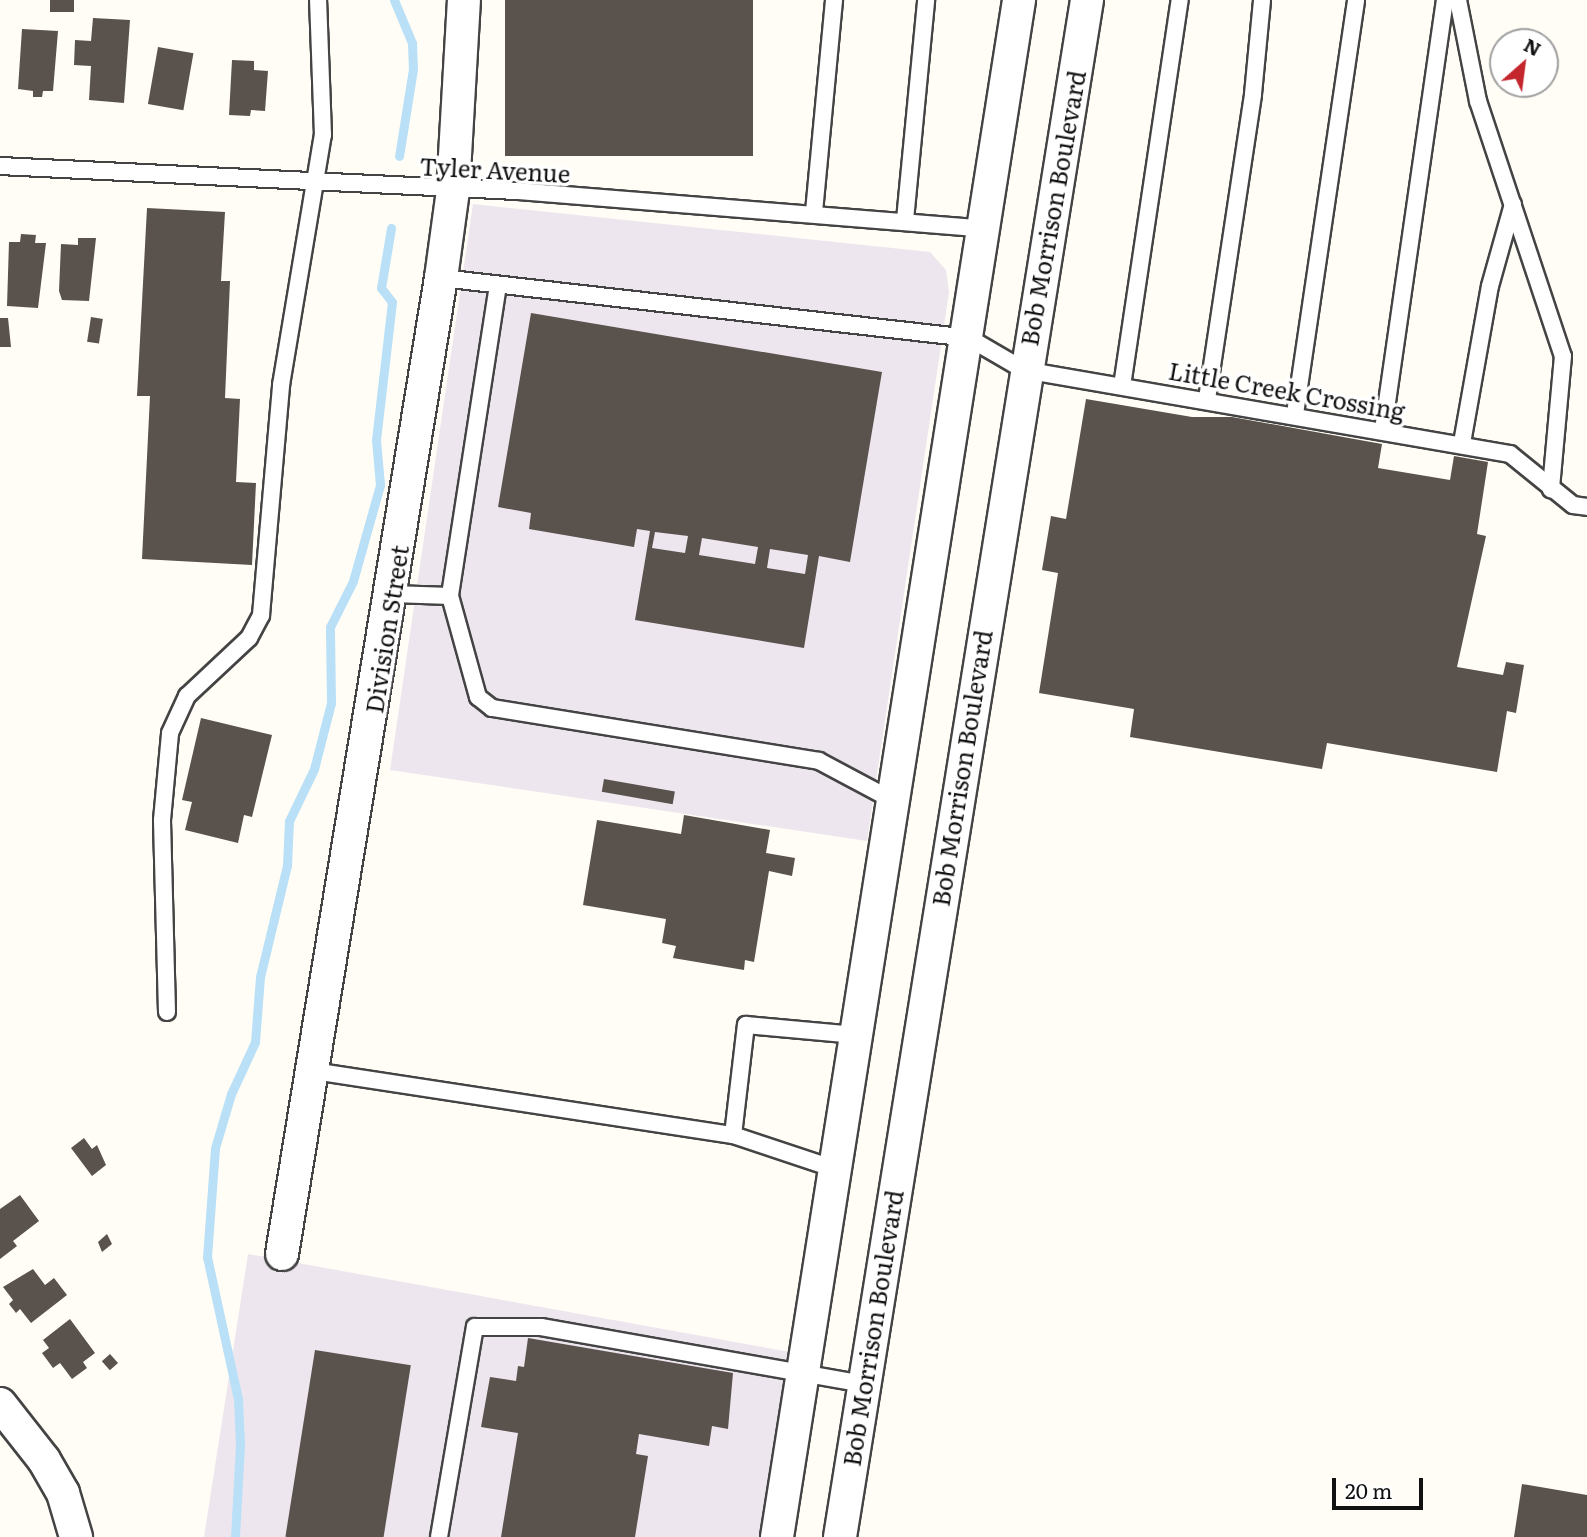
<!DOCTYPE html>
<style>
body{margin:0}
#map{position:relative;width:1587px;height:1537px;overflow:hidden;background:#fffdf5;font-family:Literata,serif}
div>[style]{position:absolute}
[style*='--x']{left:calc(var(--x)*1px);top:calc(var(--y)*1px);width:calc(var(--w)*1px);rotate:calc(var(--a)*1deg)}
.industrial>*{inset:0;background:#eee6ef}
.stream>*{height:9px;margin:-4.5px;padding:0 4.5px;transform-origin:4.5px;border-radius:4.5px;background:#b9e0f7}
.building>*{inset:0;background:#5a524d;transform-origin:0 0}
.roads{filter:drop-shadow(2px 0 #444) drop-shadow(-2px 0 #444) drop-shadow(0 2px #444) drop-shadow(0 -2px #444)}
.service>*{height:16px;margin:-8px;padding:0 8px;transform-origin:8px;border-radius:8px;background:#fff}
.minor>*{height:32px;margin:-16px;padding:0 16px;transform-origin:16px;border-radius:16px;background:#fff}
span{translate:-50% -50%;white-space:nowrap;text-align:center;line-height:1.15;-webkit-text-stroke:7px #fff;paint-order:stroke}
.street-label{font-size:24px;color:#111}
.north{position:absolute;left:1489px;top:28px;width:70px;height:70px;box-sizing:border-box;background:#fff;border:2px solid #a0a0a0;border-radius:50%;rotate:28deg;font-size:19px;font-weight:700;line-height:28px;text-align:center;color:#111}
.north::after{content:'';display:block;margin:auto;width:24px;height:32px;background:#c4262e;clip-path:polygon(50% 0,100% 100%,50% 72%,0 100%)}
.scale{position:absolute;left:1332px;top:1478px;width:91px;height:32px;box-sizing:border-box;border:4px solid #111;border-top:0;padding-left:9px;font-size:21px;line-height:24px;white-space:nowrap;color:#111;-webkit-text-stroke:5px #fff;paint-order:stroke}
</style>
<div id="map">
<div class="industrial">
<i style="clip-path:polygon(473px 204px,930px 252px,946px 270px,949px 292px,867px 841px,390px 770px)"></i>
<i style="clip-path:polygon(248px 1254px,790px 1352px,759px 1537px,204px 1537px)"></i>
</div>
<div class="stream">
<i style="--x:394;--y:0;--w:47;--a:67.3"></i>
<i style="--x:412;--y:43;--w:26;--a:88"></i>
<i style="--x:413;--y:69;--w:88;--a:99.1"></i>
<i style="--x:235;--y:1537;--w:92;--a:-86.9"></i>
<i style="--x:240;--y:1445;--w:46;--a:-92.5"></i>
<i style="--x:238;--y:1399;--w:145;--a:-102.3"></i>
<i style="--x:207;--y:1257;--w:109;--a:-85.8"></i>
<i style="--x:215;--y:1148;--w:56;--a:-73.5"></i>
<i style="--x:231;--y:1094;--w:57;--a:-65.2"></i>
<i style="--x:255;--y:1042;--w:65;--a:-85.6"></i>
<i style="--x:260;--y:977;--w:115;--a:-76.4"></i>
<i style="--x:287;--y:865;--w:44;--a:-87.4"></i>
<i style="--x:289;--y:821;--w:58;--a:-64.3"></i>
<i style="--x:314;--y:769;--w:68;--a:-75.6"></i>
<i style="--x:331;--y:703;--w:76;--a:-90.8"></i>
<i style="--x:330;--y:627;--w:51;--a:-63.4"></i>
<i style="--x:353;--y:581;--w:100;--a:-74.3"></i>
<i style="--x:380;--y:485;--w:45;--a:-95.1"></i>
<i style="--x:376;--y:440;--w:139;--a:-83.4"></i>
<i style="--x:392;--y:302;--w:18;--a:-128"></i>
<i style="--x:381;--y:288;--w:61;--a:-80.5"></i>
</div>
<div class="building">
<i style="left:50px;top:0;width:24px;height:12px"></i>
<i style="left:505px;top:0;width:248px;height:156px"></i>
<i style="clip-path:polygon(93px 18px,130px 20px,124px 103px,89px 100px,91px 66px,74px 65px,75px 40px,91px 41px)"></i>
<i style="clip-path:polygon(22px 29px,58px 31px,53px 91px,43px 91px,42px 97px,33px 97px,33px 91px,18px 89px)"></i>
<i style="left:158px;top:47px;width:36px;height:58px;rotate:10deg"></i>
<i style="clip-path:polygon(232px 60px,254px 61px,254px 70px,268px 71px,265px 111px,251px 110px,250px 116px,229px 115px)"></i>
<i style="clip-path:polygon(147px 208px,225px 212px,221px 281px,230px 281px,225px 398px,240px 399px,236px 482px,256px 483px,252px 565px,142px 559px,150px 396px,137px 396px)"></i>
<i style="clip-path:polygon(21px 234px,36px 235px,35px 243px,46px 243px,38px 308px,7px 306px,9px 242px,20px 242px)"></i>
<i style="clip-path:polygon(78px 238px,96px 238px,89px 301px,62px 300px,59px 291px,61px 244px,78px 245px)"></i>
<i style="clip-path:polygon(evenodd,531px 313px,882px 372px,850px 562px,819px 556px,804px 648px,635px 620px,650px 531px,637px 529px,634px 547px,529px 529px,531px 513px,498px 507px,531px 313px,655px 532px,688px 536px,685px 553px,652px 548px,655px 532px,531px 313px,702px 538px,758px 547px,755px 564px,699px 555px,702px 538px,531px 313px,770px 549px,808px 555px,805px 574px,767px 568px,770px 549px)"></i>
<i style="left:91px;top:317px;width:12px;height:25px;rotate:9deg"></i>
<i style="clip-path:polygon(0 318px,8px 318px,11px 347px,0 347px)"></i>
<i style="clip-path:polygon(1086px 399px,1192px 417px,1232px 417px,1382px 444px,1378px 468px,1450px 480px,1454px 456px,1488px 462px,1477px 534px,1486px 536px,1457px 667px,1503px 675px,1506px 662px,1524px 665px,1516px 713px,1507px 711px,1497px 772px,1327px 743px,1322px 769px,1130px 737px,1134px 709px,1039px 693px,1058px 573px,1042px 570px,1051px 516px,1066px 519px)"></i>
<i style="clip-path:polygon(201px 718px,272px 735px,252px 817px,244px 815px,238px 843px,185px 830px,192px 802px,182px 800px)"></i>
<i style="left:604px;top:779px;width:72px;height:13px;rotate:10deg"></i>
<i style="clip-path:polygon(684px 815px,770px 830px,766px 853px,795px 858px,792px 876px,769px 871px,754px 962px,745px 960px,744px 970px,673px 958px,676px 946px,662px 943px,666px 919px,583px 905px,597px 820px,681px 834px)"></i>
<i style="clip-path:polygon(84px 1138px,92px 1149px,97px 1145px,106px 1165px,92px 1176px,71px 1148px)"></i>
<i style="clip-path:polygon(20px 1195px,39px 1221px,13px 1241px,17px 1246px,0 1259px,0 1209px)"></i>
<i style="clip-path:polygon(107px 1234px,112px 1244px,102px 1252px,98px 1242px)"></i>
<i style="clip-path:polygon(33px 1269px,45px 1285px,54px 1278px,67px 1295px,31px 1323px,20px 1309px,16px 1313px,9px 1304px,13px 1300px,3px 1287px)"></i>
<i style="clip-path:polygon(70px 1319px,95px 1353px,83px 1362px,87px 1368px,72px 1379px,60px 1363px,53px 1368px,42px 1353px,49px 1348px,43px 1340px)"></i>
<i style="clip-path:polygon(528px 1338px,733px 1373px,728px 1429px,712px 1426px,709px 1446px,639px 1434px,636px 1454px,648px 1456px,635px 1537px,501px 1537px,518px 1433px,481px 1427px,490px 1377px,516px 1381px,518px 1366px,524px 1367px)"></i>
<i style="left:315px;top:1350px;width:97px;height:189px;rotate:9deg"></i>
<i style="left:110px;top:1354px;width:12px;height:11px;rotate:48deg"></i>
<i style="clip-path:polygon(1522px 1484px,1587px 1495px,1587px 1537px,1514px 1537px)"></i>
</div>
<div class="roads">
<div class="service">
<i style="--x:1458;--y:0;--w:103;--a:78.8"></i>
<i style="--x:1478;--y:101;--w:269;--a:71.6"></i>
<i style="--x:1563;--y:356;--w:134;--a:95.2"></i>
<i style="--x:0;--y:166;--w:518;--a:2.77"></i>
<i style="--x:517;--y:191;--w:471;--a:4.6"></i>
<i style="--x:814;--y:212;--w:213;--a:-84.6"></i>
<i style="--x:905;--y:220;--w:221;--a:-84.5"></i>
<i style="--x:441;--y:278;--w:531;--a:6.48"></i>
<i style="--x:969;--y:338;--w:64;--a:30.2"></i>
<i style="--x:1024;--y:370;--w:493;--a:9.8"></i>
<i style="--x:1510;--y:454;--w:81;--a:39"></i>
<i style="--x:1573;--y:505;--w:14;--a:8"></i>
<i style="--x:498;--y:285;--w:315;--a:98.8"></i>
<i style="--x:450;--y:596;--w:105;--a:74.5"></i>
<i style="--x:478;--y:697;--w:18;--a:38"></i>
<i style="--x:492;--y:708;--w:331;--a:9.2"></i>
<i style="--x:819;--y:761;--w:85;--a:28.1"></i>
<i style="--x:1122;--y:386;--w:390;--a:-81.5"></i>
<i style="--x:1207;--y:399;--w:308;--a:-81.4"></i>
<i style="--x:1253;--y:94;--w:94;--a:-84.5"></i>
<i style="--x:1295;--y:414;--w:418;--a:-81.6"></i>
<i style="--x:1383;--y:430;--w:434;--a:-81.8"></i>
<i style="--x:1462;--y:443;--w:159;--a:-79.9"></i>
<i style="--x:1490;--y:286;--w:85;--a:-74.3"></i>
<i style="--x:392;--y:594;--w:58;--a:2"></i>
<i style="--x:167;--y:1012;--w:192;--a:-91.5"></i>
<i style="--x:162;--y:820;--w:87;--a:-84.7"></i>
<i style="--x:170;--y:733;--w:41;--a:-65.3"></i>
<i style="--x:187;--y:696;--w:85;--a:-43.1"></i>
<i style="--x:249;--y:638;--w:26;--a:-62"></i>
<i style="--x:261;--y:615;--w:231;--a:-85"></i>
<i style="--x:281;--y:385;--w:254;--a:-80.5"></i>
<i style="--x:323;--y:135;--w:135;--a:-92.1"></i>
<i style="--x:314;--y:1071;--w:424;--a:8.7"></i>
<i style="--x:733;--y:1135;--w:108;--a:18.4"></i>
<i style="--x:733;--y:1135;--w:111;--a:-83.3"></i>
<i style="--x:746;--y:1025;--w:110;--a:5.2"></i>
<i style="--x:439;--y:1537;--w:213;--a:-80.3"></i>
<i style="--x:475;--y:1327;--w:66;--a:0"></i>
<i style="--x:541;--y:1327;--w:327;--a:10"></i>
</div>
<div class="minor">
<i style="--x:282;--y:1254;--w:989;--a:-80.75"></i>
<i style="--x:441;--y:278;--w:89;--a:-82.2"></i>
<i style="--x:453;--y:190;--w:190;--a:-86.7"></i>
<i style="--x:0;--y:1404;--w:71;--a:51.8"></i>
<i style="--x:44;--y:1460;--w:38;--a:60"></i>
<i style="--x:63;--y:1493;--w:46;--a:73.5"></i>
<i style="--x:777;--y:1537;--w:1556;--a:-81.05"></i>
<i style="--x:840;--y:1537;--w:1557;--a:-80.87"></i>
</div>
</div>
<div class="street-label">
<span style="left:495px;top:169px;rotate:3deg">Tyler Avenue</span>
<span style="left:1052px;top:208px;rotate:-80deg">Bob Morrison Boulevard</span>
<span style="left:1287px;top:390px;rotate:10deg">Little Creek Crossing</span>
<span style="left:386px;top:629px;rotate:-81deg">Division Street</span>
<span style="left:961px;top:768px;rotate:-81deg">Bob Morrison Boulevard</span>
<span style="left:872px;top:1328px;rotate:-81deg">Bob Morrison Boulevard</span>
</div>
<div class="north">N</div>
<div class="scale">20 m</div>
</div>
